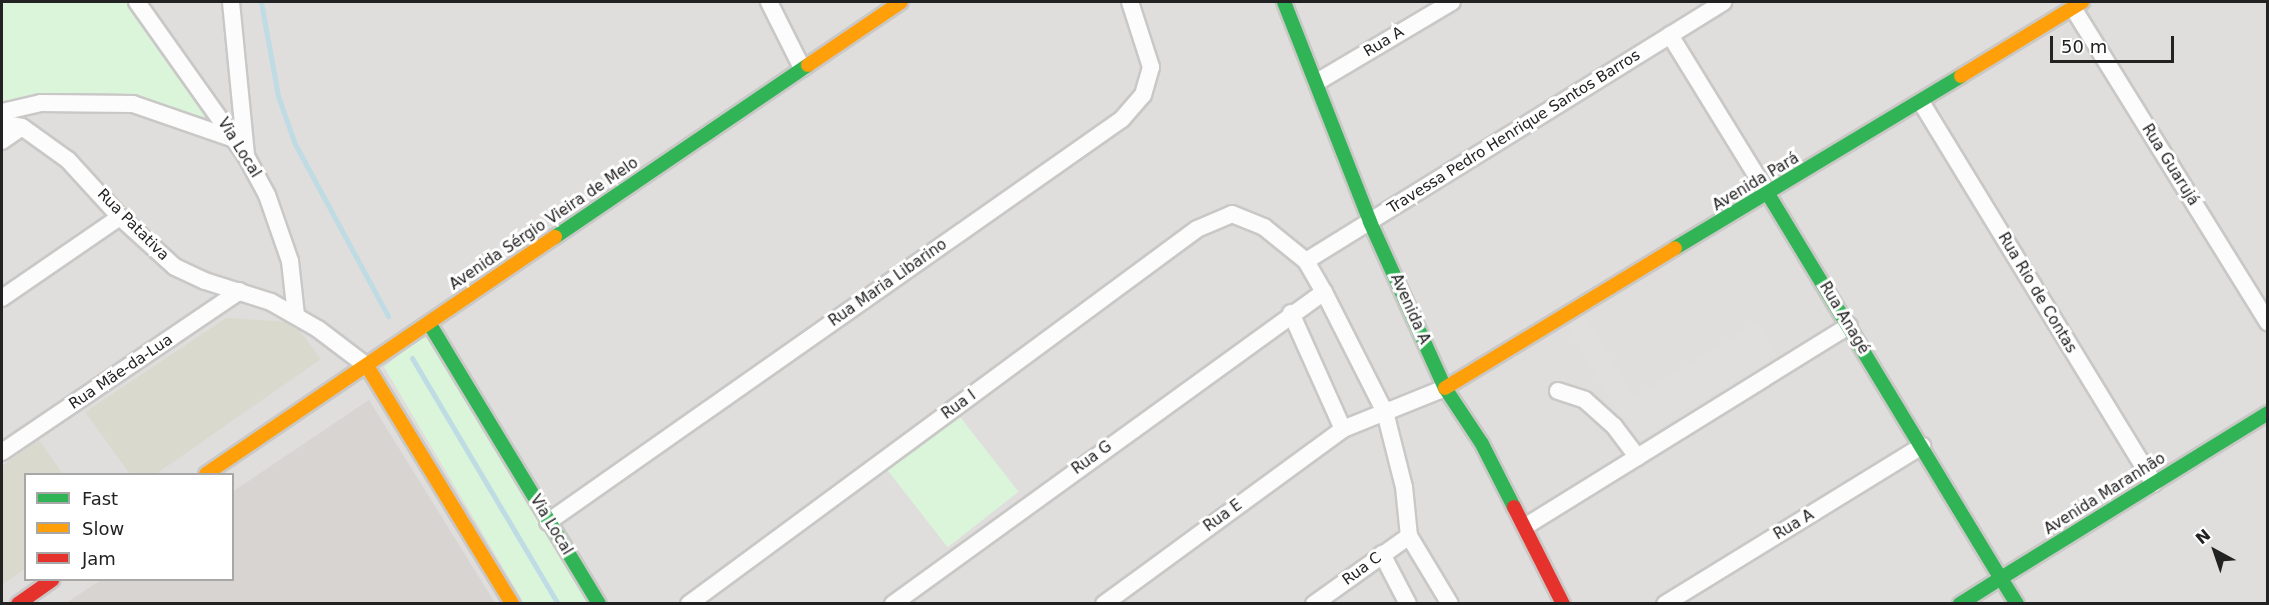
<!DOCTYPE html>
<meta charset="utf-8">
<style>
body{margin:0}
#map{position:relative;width:2269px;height:605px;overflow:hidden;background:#f0eeeb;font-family:"DejaVu Sans",sans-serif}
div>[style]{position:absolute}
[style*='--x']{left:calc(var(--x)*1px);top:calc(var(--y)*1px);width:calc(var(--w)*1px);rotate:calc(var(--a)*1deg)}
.residential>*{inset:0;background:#dfdedc}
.construction>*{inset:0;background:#d9d9cd}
.park>*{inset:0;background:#daf5da;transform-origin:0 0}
.parking>*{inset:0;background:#e0dfde}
.shadow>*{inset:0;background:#0003}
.stream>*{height:5px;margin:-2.5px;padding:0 2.5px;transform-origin:2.5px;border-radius:2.5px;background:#bfdbe3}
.building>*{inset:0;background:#d7d4d2}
.roads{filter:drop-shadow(2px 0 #c9c8c7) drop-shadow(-2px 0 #c9c8c7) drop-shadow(0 2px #c9c8c7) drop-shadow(0 -2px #c9c8c7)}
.street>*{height:16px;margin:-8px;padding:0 8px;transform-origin:8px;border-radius:8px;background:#fdfcfc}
.fast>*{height:14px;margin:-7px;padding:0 7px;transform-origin:7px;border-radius:7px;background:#30b455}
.slow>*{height:14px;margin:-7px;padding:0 7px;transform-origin:7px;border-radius:7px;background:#ff9f0a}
.jam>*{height:14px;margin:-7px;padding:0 7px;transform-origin:7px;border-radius:7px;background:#e5322d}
span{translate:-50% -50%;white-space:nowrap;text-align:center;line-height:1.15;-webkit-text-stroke:6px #fff;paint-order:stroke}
.street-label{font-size:15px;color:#222}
.frame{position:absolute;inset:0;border:3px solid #222;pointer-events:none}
.legend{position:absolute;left:24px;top:473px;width:210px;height:108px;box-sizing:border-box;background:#fff;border:2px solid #a7a7a7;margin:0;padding:8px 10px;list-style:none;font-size:18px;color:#222}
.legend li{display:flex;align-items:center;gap:12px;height:30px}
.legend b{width:30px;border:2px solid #a7a7a7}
.north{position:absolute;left:2185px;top:521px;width:60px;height:60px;-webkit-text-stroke:4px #fff;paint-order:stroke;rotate:320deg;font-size:16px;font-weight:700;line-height:24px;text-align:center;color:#222}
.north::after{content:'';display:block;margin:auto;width:21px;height:27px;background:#222;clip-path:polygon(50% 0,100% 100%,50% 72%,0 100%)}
.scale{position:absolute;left:2050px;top:36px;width:124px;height:27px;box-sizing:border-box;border:3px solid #222;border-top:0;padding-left:8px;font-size:18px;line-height:21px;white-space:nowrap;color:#222;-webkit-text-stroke:4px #fff;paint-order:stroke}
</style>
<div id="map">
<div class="residential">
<i style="clip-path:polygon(evenodd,2px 2px,2267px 2px,2267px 603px,2px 603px,2px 2px,26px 474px,232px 474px,232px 580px,26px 580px,26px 474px)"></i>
</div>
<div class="construction">
<i style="clip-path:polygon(226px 318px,293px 322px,321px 359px,156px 474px,130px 474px,85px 412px)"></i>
<i style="clip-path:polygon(39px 440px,63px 474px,26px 474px,25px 569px,2px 585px,2px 466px)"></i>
</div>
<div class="park">
<i style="clip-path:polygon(2px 2px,126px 2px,211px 117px,82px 108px,2px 108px)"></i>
<i style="clip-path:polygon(422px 337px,431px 339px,591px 603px,524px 603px,384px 367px)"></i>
<i style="left:957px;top:413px;width:100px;height:90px;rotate:52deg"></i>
</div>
<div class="parking">
<i style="clip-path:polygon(1584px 316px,1634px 397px,1756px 323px,1777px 354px,1636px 442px,1567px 326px)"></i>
</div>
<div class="shadow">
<i style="clip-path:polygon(369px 403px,493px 604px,68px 604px,104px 580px,232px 580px)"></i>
</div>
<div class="stream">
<i style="--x:261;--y:2;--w:96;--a:79.7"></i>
<i style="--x:278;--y:96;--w:51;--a:70.5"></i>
<i style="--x:295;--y:144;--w:196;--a:61.6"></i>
<i style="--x:412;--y:358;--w:286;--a:59.3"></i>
</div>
<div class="building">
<i style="clip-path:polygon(369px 400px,495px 603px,66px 603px,102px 579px,232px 579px,232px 492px)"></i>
</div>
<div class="roads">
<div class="street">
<i style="--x:137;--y:2;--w:189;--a:54.7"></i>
<i style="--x:246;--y:156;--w:44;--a:61.7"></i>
<i style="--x:267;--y:195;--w:70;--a:70.8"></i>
<i style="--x:290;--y:261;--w:54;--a:83.7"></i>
<i style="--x:231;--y:2;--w:155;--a:84.4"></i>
<i style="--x:769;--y:2;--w:74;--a:63.4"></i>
<i style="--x:2073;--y:8;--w:370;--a:58.2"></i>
<i style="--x:1670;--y:35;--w:187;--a:58.4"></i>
<i style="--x:1317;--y:82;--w:157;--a:-30.7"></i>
<i style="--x:1921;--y:102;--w:447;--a:58.6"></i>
<i style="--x:2;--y:112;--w:40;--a:-13"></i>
<i style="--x:41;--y:103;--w:92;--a:0.6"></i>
<i style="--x:133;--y:104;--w:107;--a:19.1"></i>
<i style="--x:2;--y:123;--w:20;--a:11"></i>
<i style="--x:22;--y:127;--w:57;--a:35.7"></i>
<i style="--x:68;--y:160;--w:77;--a:47.6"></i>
<i style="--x:120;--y:217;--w:74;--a:42.3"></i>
<i style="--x:175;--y:267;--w:33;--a:25"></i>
<i style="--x:205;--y:281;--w:69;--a:17.7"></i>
<i style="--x:271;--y:302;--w:54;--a:29.9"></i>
<i style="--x:318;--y:329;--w:61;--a:37.1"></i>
<i style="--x:2;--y:141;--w:24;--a:-35"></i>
<i style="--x:1306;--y:261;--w:491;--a:-31.8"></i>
<i style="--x:2;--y:298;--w:143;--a:-34.5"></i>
<i style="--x:1291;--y:313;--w:127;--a:65.9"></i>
<i style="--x:1558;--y:391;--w:28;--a:18"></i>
<i style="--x:1585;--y:400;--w:39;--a:42"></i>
<i style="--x:1614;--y:426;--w:39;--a:53"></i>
<i style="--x:2;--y:452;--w:287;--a:-34.1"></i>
<i style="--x:548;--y:522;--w:701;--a:-35.07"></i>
<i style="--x:1122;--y:119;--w:32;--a:-49"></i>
<i style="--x:1143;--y:95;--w:29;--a:-74"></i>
<i style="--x:1151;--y:67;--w:68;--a:-107.9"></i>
<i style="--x:1526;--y:526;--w:380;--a:-31.8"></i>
<i style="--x:1382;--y:554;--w:56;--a:62.5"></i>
<i style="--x:689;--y:604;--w:631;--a:-36.43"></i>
<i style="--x:1197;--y:229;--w:38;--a:-23"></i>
<i style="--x:1232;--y:214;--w:35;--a:22"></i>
<i style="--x:1264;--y:227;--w:54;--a:39"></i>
<i style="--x:1306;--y:261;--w:36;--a:60"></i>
<i style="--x:1324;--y:292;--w:135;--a:63.1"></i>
<i style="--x:1385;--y:412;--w:77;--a:75.8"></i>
<i style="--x:1404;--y:487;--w:49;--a:84.2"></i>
<i style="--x:1409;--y:536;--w:79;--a:58.9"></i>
<i style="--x:893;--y:604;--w:532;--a:-35.9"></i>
<i style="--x:1104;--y:604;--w:296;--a:-36.2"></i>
<i style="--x:1343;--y:429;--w:110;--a:-21.9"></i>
<i style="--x:1314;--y:604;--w:117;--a:-35.6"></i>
<i style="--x:1665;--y:604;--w:302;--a:-31.6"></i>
</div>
<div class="fast">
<i style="--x:1284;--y:2;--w:236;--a:68.6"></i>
<i style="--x:1370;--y:222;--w:182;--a:65.7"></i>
<i style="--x:1445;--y:388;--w:67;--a:56.5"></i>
<i style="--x:1482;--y:444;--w:71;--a:63.1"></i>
<i style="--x:1768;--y:194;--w:449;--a:58.8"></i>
<i style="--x:2001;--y:578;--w:49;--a:147.6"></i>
<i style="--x:555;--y:237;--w:306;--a:-34.2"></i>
<i style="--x:1675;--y:248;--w:334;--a:-31"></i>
<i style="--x:429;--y:323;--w:328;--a:58.8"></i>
<i style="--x:2017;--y:604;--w:31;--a:-122"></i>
<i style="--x:2001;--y:578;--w:314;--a:-31.7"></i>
</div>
<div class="slow">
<i style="--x:808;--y:65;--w:112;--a:-34.1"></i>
<i style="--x:1961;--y:76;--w:142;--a:-31.4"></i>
<i style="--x:367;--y:366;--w:279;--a:58.6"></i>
<i style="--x:1445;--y:388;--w:269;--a:-31.3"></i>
<i style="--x:206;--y:474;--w:422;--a:-34.2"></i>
</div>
<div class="jam">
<i style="--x:1514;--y:507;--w:109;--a:63.2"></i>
<i style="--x:18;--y:604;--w:42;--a:-35.2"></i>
</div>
</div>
<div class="street-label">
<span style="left:1384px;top:42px;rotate:-31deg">Rua A</span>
<span style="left:1514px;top:132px;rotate:-32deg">Travessa Pedro Henrique Santos Barros</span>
<span style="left:239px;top:148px;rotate:58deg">Via Local</span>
<span style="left:2170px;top:165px;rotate:58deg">Rua Guarujá</span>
<span style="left:1756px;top:182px;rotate:-31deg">Avenida Pará</span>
<span style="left:544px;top:224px;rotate:-34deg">Avenida Sérgio Vieira de Melo</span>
<span style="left:133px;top:225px;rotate:45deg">Rua Patativa</span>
<span style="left:888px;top:283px;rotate:-35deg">Rua Maria Libarino</span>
<span style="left:2037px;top:293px;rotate:59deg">Rua Rio de Contas</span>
<span style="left:1410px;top:309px;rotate:66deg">Avenida A</span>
<span style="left:1844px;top:318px;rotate:59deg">Rua Anagé</span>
<span style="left:121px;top:372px;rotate:-34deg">Rua Mãe-da-Lua</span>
<span style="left:959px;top:405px;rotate:-36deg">Rua I</span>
<span style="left:1092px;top:458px;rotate:-36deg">Rua G</span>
<span style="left:2105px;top:494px;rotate:-32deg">Avenida Maranhão</span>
<span style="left:1223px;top:516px;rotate:-36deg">Rua E</span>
<span style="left:551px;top:525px;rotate:59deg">Via Local</span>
<span style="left:1794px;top:525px;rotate:-31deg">Rua A</span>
<span style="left:1362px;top:569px;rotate:-36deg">Rua C</span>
</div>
<div class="frame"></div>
<ul class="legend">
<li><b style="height:8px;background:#30b455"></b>Fast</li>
<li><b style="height:8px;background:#ff9f0a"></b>Slow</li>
<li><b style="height:8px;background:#e5322d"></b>Jam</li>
</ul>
<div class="north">N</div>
<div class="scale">50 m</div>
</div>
